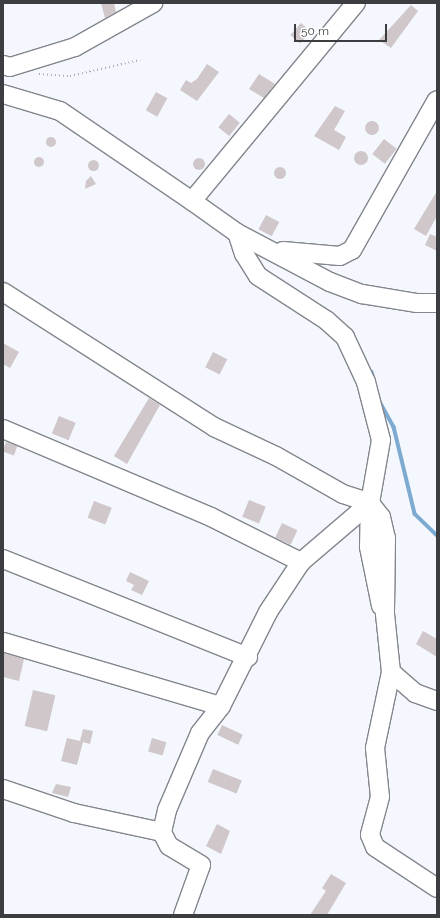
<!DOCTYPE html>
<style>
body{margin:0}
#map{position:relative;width:440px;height:918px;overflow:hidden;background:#f4f7fe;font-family:Raleway,sans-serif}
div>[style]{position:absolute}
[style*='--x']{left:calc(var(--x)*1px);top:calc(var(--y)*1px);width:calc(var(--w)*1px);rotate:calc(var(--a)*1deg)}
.stream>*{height:3.5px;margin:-1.75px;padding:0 1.75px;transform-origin:1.75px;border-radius:1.75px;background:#7daad0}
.building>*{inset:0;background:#cfc7c9;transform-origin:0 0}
.round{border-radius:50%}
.path>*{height:2px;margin-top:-1px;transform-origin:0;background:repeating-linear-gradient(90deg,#abadb3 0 1px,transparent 0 4px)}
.roads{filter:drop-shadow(1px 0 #83868c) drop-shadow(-1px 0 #83868c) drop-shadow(0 1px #83868c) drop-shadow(0 -1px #83868c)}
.minor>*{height:18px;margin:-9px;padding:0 9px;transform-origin:9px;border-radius:9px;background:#fff}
span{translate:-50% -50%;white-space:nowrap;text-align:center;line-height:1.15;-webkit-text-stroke:3px #fff;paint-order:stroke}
.frame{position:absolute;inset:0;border:4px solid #3c3d40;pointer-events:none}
.scale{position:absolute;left:294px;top:24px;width:93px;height:18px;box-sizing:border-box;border:2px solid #3c3d40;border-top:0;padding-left:5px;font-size:12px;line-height:14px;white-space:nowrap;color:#3c3d40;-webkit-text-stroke:3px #fff;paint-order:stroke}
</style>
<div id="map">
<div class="stream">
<i style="--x:372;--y:372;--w:8;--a:76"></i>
<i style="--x:379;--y:400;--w:31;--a:61"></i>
<i style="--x:394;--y:427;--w:89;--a:76.4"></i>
<i style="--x:415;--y:514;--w:30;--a:44"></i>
</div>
<div class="building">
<i style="clip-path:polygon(101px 3px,114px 3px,116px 12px,105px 18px)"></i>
<i style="clip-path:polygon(411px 5px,418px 11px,391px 48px,379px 40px)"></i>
<i style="left:301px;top:23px;width:13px;height:16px;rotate:42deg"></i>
<i style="clip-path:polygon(207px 64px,219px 72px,197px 101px,180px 90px,186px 80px,191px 83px,197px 79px)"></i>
<i style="clip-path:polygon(259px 74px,275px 84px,264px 98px,249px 89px)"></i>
<i style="left:156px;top:92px;width:13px;height:21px;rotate:29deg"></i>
<i style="clip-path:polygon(335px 106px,345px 111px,334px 130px,346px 137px,339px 150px,314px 136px)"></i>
<i style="left:229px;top:114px;width:14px;height:17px;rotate:39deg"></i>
<i class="round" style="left:365px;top:121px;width:14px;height:14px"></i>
<i class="round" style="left:46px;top:137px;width:10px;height:10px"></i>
<i style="left:384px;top:139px;width:16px;height:19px;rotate:38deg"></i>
<i class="round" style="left:354px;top:151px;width:14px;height:14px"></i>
<i class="round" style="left:34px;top:157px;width:10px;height:10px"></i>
<i class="round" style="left:193px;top:158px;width:12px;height:12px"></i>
<i class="round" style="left:87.5px;top:159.5px;width:11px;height:11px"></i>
<i class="round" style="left:274px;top:167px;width:12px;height:12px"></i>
<i style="clip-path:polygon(91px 176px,96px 184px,85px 189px,86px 181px)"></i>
<i style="clip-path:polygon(437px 191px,437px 216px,426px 236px,414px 229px)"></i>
<i style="left:266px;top:215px;width:15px;height:16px;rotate:28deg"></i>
<i style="clip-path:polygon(430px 234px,437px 237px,437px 251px,425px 245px)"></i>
<i style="clip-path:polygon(3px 343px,19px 352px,10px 368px,3px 364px)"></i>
<i style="left:213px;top:352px;width:16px;height:17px;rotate:27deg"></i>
<i style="clip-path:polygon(149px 398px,160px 405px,127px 464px,114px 456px)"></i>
<i style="left:59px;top:416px;width:18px;height:19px;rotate:22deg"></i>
<i style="left:6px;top:442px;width:12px;height:10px;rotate:20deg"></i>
<i style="left:249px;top:500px;width:18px;height:18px;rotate:22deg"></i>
<i style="left:94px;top:501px;width:19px;height:18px;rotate:21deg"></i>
<i style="left:282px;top:523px;width:17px;height:16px;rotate:25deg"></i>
<i style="clip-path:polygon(130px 572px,149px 581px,142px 595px,131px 590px,134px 585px,126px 581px)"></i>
<i style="clip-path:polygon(423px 631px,437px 639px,437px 657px,416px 644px)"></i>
<i style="clip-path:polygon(3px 653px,24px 659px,19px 681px,3px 677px)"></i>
<i style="left:33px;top:690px;width:23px;height:37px;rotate:13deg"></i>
<i style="left:222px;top:725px;width:23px;height:11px;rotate:25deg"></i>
<i style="clip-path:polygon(83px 729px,93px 731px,90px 744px,83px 742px,77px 765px,61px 761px,67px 738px,80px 741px)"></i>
<i style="left:152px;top:738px;width:15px;height:14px;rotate:16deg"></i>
<i style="left:213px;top:769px;width:31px;height:14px;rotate:22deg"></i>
<i style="clip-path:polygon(56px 784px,71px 787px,68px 797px,52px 793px)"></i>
<i style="clip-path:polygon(217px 824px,230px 831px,221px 854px,206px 846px)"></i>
<i style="clip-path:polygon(331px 874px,346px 883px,327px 915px,310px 915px,326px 891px,322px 888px)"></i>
</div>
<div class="path">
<i style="--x:39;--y:74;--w:31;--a:4"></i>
<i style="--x:70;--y:76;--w:72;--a:-12.9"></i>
</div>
<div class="roads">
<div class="minor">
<i style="--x:3;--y:65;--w:7;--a:16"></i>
<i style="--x:10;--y:67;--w:68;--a:-17.1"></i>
<i style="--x:75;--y:47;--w:90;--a:-29.4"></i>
<i style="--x:3;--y:94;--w:59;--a:16.6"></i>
<i style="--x:60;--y:111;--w:160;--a:34.3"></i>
<i style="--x:192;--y:201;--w:257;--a:-50.4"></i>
<i style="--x:192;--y:201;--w:55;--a:35.4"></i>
<i style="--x:237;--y:233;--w:105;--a:27.8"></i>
<i style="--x:330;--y:282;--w:34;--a:21"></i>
<i style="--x:362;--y:294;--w:56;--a:9.3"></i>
<i style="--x:417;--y:303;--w:20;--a:0"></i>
<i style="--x:283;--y:251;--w:57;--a:5"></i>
<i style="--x:340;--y:256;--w:13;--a:-27"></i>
<i style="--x:352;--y:250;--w:172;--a:-60.5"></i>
<i style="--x:3;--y:292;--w:250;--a:32.6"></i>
<i style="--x:214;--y:427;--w:68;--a:25.1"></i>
<i style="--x:276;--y:456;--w:77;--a:29.6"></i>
<i style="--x:343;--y:494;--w:28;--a:18"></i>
<i style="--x:370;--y:503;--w:18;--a:52"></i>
<i style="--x:381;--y:517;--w:22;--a:77"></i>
<i style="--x:386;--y:538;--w:76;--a:90.8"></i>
<i style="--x:385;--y:614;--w:58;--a:84.1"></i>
<i style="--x:391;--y:672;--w:32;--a:41"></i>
<i style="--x:415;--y:693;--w:23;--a:20"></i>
<i style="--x:3;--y:429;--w:226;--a:22.9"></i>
<i style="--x:211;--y:517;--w:101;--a:26.6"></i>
<i style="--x:370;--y:503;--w:44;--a:91.3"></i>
<i style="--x:369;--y:547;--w:60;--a:78.5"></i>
<i style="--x:3;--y:559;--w:264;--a:21.8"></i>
<i style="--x:3;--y:642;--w:227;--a:16.4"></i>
<i style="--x:391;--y:672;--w:78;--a:101.9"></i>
<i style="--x:375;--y:748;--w:49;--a:84.2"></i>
<i style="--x:380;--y:797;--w:39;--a:105"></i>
<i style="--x:370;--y:835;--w:13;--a:67"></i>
<i style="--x:375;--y:847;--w:74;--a:33.5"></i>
<i style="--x:3;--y:789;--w:75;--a:18.7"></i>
<i style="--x:74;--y:813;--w:90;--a:12.2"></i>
<i style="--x:183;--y:915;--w:53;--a:-70.2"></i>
<i style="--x:201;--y:865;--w:37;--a:-149"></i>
<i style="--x:169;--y:846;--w:16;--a:-117"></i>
<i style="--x:162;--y:832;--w:23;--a:-77"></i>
<i style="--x:167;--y:810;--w:84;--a:-66.8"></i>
<i style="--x:200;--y:733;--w:34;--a:-52"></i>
<i style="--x:221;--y:706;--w:105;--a:-63.4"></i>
<i style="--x:268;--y:612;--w:60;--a:-56.6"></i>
<i style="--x:301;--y:562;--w:91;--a:-40.5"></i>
<i style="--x:370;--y:503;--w:64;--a:-80.1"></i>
<i style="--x:381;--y:440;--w:60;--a:-104.5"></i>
<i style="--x:366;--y:382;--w:50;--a:-115"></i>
<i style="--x:345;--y:337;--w:25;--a:-138"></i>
<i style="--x:326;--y:320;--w:81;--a:-147.1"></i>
<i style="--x:258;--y:276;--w:26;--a:-122"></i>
<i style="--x:244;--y:254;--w:22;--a:-108"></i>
</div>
</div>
<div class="frame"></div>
<div class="scale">50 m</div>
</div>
